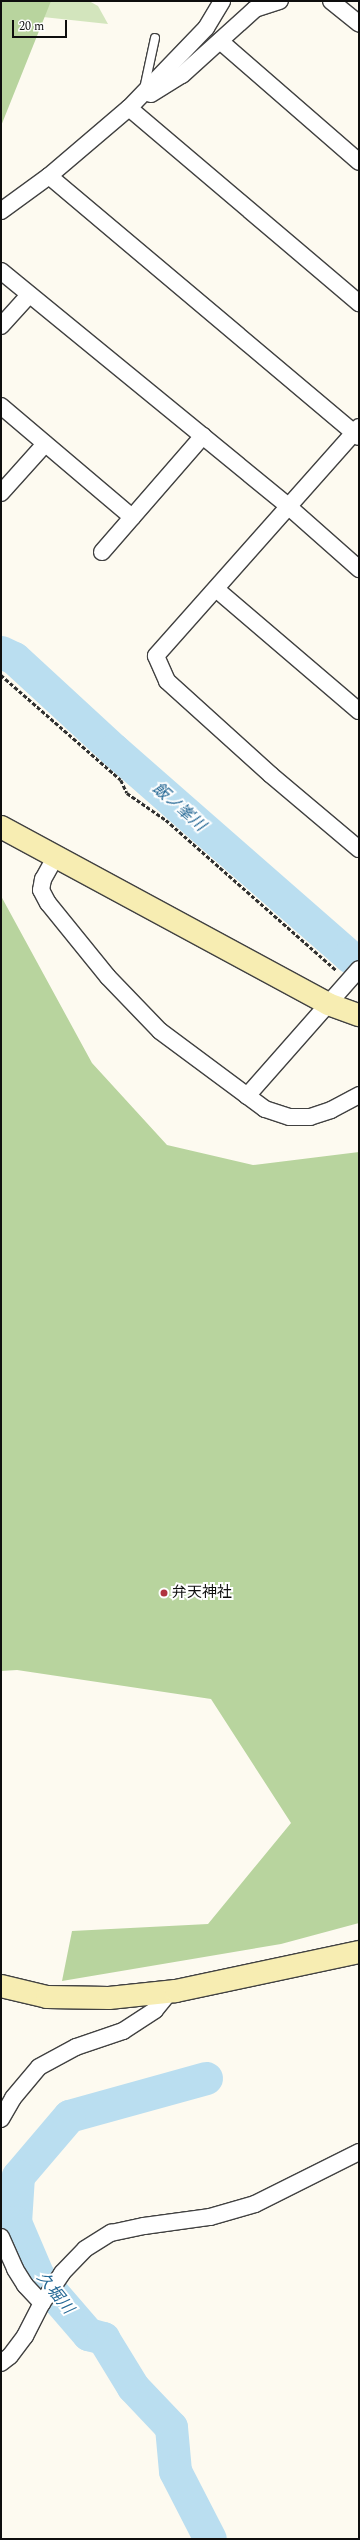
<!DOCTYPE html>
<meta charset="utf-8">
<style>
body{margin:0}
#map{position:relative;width:360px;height:2540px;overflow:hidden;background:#fdfaf0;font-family:Spectral,"Noto Sans JP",serif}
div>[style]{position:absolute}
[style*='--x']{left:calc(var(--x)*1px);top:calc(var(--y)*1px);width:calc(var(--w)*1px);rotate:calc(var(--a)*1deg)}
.green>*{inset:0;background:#d3e5bd}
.forest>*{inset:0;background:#b8d49e}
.river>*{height:33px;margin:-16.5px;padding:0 16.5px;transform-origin:16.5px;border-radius:16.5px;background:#badef0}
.path>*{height:2.5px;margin-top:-1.25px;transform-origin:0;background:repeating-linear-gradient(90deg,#303030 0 4px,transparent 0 6px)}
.roads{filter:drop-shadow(1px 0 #414141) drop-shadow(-1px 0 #414141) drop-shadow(0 1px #414141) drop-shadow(0 -1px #414141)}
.lane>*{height:8px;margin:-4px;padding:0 4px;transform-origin:4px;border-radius:4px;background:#fff}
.street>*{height:16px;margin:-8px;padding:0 8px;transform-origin:8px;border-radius:8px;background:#fff}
.secondary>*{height:22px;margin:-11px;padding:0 11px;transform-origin:11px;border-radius:11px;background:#f7edb2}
.dots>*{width:11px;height:11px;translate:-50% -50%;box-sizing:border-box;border:2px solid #fff;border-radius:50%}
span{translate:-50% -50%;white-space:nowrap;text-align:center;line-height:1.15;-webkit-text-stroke:4px #fff;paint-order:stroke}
.poi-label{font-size:15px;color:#0e0e0e}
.left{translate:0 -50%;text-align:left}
.water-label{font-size:16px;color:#236794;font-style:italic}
.frame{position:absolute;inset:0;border:2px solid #0e0e0e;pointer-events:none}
.scale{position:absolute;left:12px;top:20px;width:55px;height:18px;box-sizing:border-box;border:2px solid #0e0e0e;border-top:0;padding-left:5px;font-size:12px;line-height:14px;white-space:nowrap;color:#0e0e0e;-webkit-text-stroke:3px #fff;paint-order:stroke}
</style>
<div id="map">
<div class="green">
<i style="clip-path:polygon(1px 1px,89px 1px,98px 6px,108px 24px,15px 14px)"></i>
</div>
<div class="forest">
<i style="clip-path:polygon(1px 1px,51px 1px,1px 126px)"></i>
<i style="clip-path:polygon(1px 896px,92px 1063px,167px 1145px,253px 1165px,359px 1152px,359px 1923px,281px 1944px,62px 1981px,72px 1931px,208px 1924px,291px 1823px,211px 1699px,17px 1670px,1px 1671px)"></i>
</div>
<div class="river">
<i style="--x:1;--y:652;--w:14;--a:25"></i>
<i style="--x:14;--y:658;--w:136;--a:42.6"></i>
<i style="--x:114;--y:750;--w:313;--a:41.2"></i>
<i style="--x:349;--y:956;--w:12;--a:31"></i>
<i style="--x:206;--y:2078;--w:142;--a:164.5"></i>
<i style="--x:69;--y:2116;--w:79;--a:130.4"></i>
<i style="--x:18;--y:2176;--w:46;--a:93.7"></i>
<i style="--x:15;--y:2222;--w:59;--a:66.9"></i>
<i style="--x:38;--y:2276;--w:77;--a:49.2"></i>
<i style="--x:88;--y:2334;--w:16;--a:15"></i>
<i style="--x:103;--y:2338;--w:57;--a:58.5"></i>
<i style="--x:133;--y:2387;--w:55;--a:46.5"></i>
<i style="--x:171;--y:2427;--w:44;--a:84.8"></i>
<i style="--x:175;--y:2471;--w:76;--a:62.8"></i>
</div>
<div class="path">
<i style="--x:1;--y:675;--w:159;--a:41.2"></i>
<i style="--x:121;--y:780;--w:14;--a:65"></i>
<i style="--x:127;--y:793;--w:47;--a:34.7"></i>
<i style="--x:166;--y:820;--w:227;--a:41.4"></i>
</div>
<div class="roads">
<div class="lane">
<i style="--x:144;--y:89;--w:52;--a:-77.8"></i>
</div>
<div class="street">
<i style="--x:331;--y:1;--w:36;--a:39"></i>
<i style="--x:220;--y:41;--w:184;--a:41"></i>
<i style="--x:151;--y:94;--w:36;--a:-32"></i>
<i style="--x:182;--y:75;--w:98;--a:-42.1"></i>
<i style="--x:255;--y:9;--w:26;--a:-18"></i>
<i style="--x:129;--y:108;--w:302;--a:40.3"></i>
<i style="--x:49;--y:176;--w:405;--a:40.1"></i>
<i style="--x:1;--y:211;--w:59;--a:-36.1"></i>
<i style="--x:49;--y:176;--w:105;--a:-40.4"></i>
<i style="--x:129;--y:108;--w:111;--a:-46.1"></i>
<i style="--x:206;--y:28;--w:31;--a:-59"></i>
<i style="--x:1;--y:271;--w:372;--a:39.3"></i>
<i style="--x:289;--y:507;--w:94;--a:41.5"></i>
<i style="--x:1;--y:326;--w:42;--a:-47.9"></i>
<i style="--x:1;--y:406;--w:172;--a:40.3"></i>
<i style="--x:359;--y:427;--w:306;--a:131.6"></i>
<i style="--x:156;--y:656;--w:27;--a:66"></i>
<i style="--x:167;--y:681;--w:140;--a:42.1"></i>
<i style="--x:271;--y:775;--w:115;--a:40.1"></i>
<i style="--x:1;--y:493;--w:66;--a:-48.1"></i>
<i style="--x:102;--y:552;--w:154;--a:-49"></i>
<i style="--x:216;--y:589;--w:188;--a:40.5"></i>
<i style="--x:56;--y:856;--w:26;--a:119"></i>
<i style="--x:43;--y:879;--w:11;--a:100"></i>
<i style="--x:41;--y:890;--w:15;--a:62"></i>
<i style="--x:48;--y:903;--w:95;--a:51"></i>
<i style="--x:108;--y:977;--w:75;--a:46.1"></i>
<i style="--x:160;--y:1031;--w:131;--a:36.6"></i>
<i style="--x:265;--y:1109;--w:26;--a:18"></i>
<i style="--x:290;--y:1117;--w:20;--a:0"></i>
<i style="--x:310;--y:1117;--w:22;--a:-18"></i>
<i style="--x:331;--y:1110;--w:32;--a:-28"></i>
<i style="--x:247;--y:1096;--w:169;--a:-48.6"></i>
<i style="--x:1;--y:2119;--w:24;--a:-60"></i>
<i style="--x:13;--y:2098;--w:40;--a:-50"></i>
<i style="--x:39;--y:2067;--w:42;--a:-28.4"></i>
<i style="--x:76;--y:2047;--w:50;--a:-18.8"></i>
<i style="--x:123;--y:2031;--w:38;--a:-33"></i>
<i style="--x:155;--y:2010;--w:21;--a:-51"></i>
<i style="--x:168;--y:1994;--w:9;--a:-21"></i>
<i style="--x:1;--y:2237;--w:35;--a:66"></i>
<i style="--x:15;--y:2269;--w:19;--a:58"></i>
<i style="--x:25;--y:2285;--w:25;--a:47"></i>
<i style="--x:1;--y:2363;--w:11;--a:-38"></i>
<i style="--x:10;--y:2356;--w:25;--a:-53"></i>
<i style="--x:25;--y:2336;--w:37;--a:-63"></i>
<i style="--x:42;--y:2303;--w:36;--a:-56"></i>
<i style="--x:62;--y:2273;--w:33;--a:-46"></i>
<i style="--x:85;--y:2249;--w:31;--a:-32"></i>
<i style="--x:111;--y:2233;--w:34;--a:-12"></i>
<i style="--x:144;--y:2226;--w:67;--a:-7.8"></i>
<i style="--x:210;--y:2217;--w:47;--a:-16.1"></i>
<i style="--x:255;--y:2204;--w:116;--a:-26.6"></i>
</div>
<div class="secondary">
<i style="--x:1;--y:827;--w:372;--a:28.4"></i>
<i style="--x:328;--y:1004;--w:33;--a:20"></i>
<i style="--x:1;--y:1986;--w:47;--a:13.4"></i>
<i style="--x:47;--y:1997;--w:62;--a:0.9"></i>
<i style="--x:109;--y:1998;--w:67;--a:-6"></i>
<i style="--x:176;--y:1991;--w:187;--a:-12"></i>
</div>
</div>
<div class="dots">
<i style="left:164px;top:1593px;background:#b0333e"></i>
</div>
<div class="poi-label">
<span class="left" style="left:172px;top:1593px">弁天神社</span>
</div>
<div class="water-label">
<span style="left:179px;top:807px;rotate:41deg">飯ノ峯川</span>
<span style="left:55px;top:2293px;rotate:51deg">久堀川</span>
</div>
<div class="frame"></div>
<div class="scale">20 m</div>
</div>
